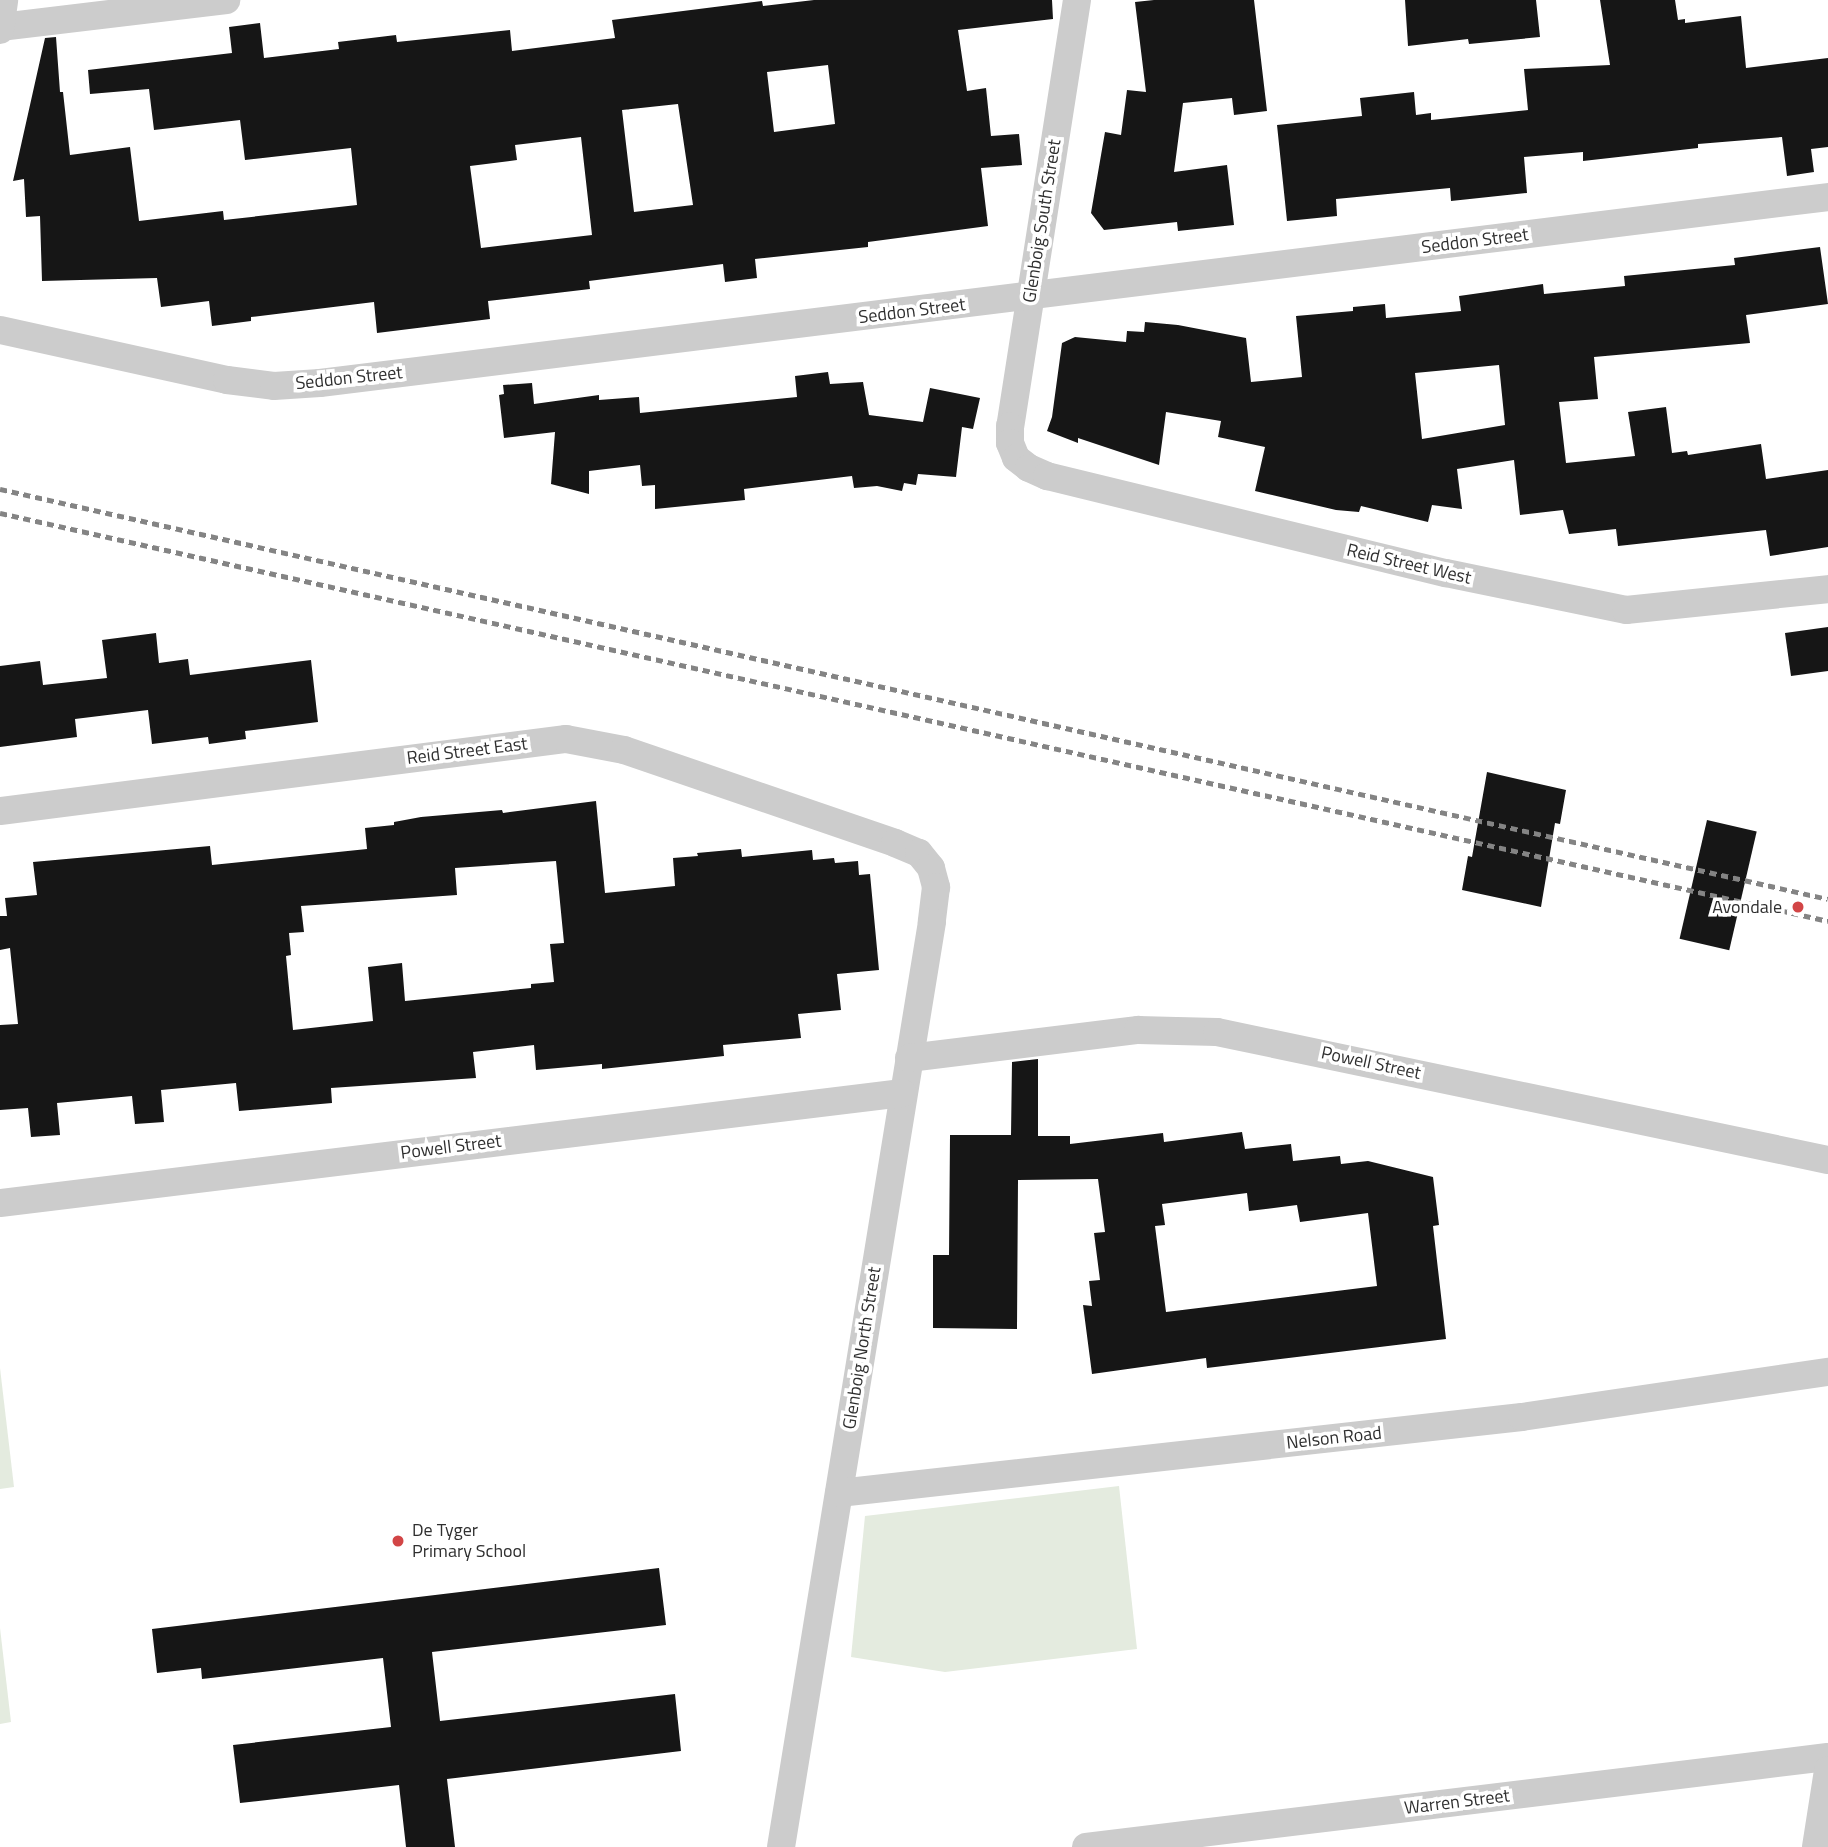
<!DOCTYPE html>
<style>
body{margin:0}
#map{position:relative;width:1828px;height:1847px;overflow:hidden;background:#fff;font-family:"Titillium Web",sans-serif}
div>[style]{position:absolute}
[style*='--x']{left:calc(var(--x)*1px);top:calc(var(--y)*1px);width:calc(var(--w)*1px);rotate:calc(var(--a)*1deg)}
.green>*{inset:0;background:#e4ebdf}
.building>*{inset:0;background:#161616;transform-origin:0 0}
.street>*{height:28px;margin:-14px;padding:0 14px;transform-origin:14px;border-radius:14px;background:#ccc}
.rail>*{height:5px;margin-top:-2.5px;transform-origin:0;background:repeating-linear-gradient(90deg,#848484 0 7px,transparent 0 12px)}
.dots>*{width:19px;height:19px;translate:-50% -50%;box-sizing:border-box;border:4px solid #fff;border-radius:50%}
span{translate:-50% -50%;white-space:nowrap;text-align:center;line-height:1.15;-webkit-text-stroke:7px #fff;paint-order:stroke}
.street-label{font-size:18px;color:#2f2f2f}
.poi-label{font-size:18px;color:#2f2f2f}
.right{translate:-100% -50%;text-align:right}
.left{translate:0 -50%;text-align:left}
</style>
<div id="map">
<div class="green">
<i style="clip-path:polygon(0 1368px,14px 1487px,0 1489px)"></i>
<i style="clip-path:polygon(1119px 1486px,1137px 1649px,945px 1672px,851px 1657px,865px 1516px)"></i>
<i style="clip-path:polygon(0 1628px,11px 1722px,0 1724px)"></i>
</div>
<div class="building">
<i style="clip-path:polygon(evenodd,814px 0,1052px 0,1053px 19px,958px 30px,967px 91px,986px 88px,991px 136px,1019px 134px,1022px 165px,981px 168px,988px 226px,868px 242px,868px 247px,755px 259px,757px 278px,725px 282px,723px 264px,589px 281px,590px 289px,488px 301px,490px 319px,377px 333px,374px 302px,251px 317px,251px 321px,212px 326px,209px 301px,161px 307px,157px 278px,42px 281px,40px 216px,26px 217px,24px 179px,13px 181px,45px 38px,56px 37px,60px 92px,63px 92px,70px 155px,130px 147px,139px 221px,223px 211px,224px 220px,357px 205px,351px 148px,245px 160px,240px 120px,154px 130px,149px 89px,90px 94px,88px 70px,232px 53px,229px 27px,260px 23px,264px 58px,339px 49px,338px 42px,396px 35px,397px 42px,510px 30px,512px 51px,615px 38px,612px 20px,762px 1px,763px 6px,814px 0,828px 65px,835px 124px,774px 132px,767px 72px,828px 65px,814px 0,678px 104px,693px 205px,634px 212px,622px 110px,678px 104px,814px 0,581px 137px,592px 235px,481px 248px,470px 166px,517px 160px,515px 145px,581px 137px)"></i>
<i style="clip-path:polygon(1154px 0,1254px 0,1267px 111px,1234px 115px,1232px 98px,1183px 103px,1174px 172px,1227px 165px,1234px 225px,1178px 231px,1177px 222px,1104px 230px,1091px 213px,1105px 132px,1121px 135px,1127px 90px,1146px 92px,1135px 2px)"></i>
<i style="clip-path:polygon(1405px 0,1536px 0,1540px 37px,1469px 44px,1468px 39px,1408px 46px)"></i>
<i style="clip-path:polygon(1600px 0,1675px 0,1678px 20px,1685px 19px,1685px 23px,1741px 16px,1746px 68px,1828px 58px,1828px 147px,1811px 149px,1814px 172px,1787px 176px,1782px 137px,1698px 144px,1698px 148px,1583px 161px,1583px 152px,1524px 157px,1527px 193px,1451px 201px,1450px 188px,1336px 199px,1337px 216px,1287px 221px,1277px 125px,1362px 116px,1360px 98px,1414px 92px,1416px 115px,1431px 113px,1431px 120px,1528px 110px,1524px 69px,1610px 65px)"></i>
<i style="clip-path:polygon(evenodd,1820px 247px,1828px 304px,1746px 315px,1750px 343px,1594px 357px,1598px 399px,1559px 402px,1566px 463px,1635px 456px,1628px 412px,1666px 407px,1672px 453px,1687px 451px,1688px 455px,1761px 444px,1766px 479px,1828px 470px,1828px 547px,1770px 556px,1766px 530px,1618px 546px,1616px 529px,1569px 534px,1563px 510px,1520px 515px,1514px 460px,1457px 469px,1462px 509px,1432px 505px,1428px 522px,1361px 506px,1359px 512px,1336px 510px,1255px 491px,1265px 447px,1218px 437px,1221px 421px,1166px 412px,1159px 465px,1078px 438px,1078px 443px,1047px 431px,1052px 417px,1062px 343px,1075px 337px,1126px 342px,1127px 331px,1144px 332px,1145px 322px,1178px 325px,1246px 338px,1251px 382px,1302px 377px,1296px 316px,1353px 311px,1353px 307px,1385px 304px,1386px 318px,1461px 311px,1459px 296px,1543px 284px,1544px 294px,1625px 286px,1624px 276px,1735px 265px,1734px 258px,1820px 247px,1499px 365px,1505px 425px,1422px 439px,1415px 373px,1499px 365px)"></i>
<i style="clip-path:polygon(828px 372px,830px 384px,863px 382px,869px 415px,923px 422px,930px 388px,980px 398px,973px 429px,962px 427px,956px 477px,918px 474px,916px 485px,904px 483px,902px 491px,877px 486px,854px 488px,852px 476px,744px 489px,745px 500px,655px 509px,655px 485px,642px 486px,640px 465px,589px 471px,589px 494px,551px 484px,555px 432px,504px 438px,499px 395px,504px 394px,503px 385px,532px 383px,534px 404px,599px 395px,599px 400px,639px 397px,640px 413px,797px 397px,795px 376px)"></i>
<i style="clip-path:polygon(1828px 627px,1828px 671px,1791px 676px,1785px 633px)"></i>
<i style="clip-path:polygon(156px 633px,159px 663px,188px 659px,190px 675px,311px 660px,318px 722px,245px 731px,246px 739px,209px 744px,208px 737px,152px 744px,148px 710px,75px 719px,77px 737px,0 747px,0 666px,40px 661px,43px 685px,107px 678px,102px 640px)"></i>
<i style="clip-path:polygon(1487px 772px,1566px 790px,1560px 824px,1555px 823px,1541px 907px,1462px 890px,1468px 856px,1472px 857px)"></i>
<i style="clip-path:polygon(evenodd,596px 801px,605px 893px,675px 886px,673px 858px,698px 856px,697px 853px,741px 849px,742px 857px,812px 850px,813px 860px,834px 858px,835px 863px,858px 861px,859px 875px,870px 874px,879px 970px,837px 974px,841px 1010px,798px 1014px,801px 1038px,723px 1045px,724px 1056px,602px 1069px,602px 1064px,536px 1070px,534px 1045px,473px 1052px,476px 1078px,331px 1088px,332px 1103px,239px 1111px,236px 1083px,161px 1090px,164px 1122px,135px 1124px,132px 1096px,57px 1103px,60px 1135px,31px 1137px,28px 1108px,0 1110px,0 1025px,18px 1024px,10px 948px,0 950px,0 916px,7px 916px,5px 898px,37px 895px,33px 862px,210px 846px,212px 865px,367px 849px,365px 828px,394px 825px,394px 822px,421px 817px,502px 810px,503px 813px,596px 801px,556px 861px,564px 943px,550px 944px,554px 982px,531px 984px,531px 988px,405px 1001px,402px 963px,368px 967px,373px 1021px,293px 1030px,286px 956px,291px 955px,289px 933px,304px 932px,301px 906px,457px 895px,455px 868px,556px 861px)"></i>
<i style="left:1707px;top:820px;width:51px;height:122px;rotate:13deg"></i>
<i style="clip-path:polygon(evenodd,1038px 1059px,1038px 1136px,1070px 1136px,1070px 1144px,1163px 1133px,1164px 1142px,1242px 1132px,1245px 1149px,1291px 1144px,1293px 1161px,1340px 1156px,1341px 1164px,1368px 1161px,1433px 1177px,1439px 1225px,1433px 1226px,1446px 1339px,1207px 1368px,1206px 1358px,1092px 1374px,1083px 1305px,1092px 1306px,1089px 1281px,1100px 1280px,1094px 1233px,1105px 1232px,1098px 1179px,1018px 1180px,1017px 1329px,933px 1328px,933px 1255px,949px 1255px,950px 1135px,1011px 1135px,1012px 1062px,1038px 1059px,1247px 1193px,1249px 1211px,1297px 1205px,1300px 1222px,1368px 1213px,1377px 1286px,1166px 1312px,1155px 1226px,1165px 1225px,1162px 1204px,1247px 1193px)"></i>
<i style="clip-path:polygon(659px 1568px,666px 1625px,432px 1652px,440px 1721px,675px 1694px,681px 1751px,447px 1779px,455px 1847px,406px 1847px,399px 1785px,240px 1803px,233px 1745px,391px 1727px,383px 1658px,202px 1679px,201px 1668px,157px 1673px,152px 1629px)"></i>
</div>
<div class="street">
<i style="--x:1077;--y:0;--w:431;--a:98.9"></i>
<i style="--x:1010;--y:426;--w:17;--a:90"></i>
<i style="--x:1010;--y:443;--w:16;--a:68"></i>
<i style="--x:1016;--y:458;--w:16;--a:38"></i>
<i style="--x:1029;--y:468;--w:20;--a:24"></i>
<i style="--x:1047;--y:476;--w:411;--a:13.7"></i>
<i style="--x:1446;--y:573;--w:184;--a:11.6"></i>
<i style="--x:1626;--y:610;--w:203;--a:-5.9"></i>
<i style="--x:0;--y:27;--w:228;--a:-6.8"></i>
<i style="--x:0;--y:30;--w:30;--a:-82"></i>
<i style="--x:0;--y:330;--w:232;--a:12.4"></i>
<i style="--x:227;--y:380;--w:47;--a:7.3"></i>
<i style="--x:274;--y:386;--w:46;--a:-3.7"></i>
<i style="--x:320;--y:383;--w:1519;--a:-7.03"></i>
<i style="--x:0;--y:811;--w:571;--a:-7.25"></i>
<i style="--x:566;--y:739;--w:59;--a:10.7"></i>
<i style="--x:624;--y:750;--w:287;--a:18.9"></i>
<i style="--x:895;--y:843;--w:26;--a:23"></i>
<i style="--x:919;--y:853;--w:19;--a:51"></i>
<i style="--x:931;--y:868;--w:20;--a:75"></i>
<i style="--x:936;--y:887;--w:35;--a:97"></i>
<i style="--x:932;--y:922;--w:937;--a:99.27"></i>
<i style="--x:909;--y:1058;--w:231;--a:-7"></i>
<i style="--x:1138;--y:1030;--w:79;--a:1.5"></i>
<i style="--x:1217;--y:1032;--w:624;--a:11.83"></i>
<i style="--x:0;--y:1203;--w:909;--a:-6.95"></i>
<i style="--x:839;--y:1493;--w:687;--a:-6.35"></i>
<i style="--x:1522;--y:1417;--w:309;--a:-8.4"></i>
<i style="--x:1086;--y:1847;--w:747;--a:-6.92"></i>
<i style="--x:1816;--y:1847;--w:78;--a:-81.1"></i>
</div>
<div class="rail">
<i style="--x:0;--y:489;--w:1873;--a:12.64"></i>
<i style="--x:0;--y:513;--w:1873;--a:12.58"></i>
</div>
<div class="dots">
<i style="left:1798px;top:907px;background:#d24546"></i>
<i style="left:398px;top:1541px;background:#d24546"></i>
</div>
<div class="street-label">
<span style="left:1042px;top:221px;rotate:-81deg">Glenboig South Street</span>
<span style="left:1475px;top:241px;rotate:-7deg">Seddon Street</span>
<span style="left:912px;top:311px;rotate:-7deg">Seddon Street</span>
<span style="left:349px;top:378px;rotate:-6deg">Seddon Street</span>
<span style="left:1409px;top:564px;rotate:13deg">Reid Street West</span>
<span style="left:467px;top:751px;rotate:-7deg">Reid Street East</span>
<span style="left:1371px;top:1063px;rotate:12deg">Powell Street</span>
<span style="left:451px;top:1147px;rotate:-7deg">Powell Street</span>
<span style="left:862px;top:1348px;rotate:-81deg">Glenboig North Street</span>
<span style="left:1334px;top:1438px;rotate:-6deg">Nelson Road</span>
<span style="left:1457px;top:1802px;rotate:-7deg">Warren Street</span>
</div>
<div class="poi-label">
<span class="right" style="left:1782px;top:907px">Avondale</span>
<span class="left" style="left:412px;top:1541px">De Tyger<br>Primary School</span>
</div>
</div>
